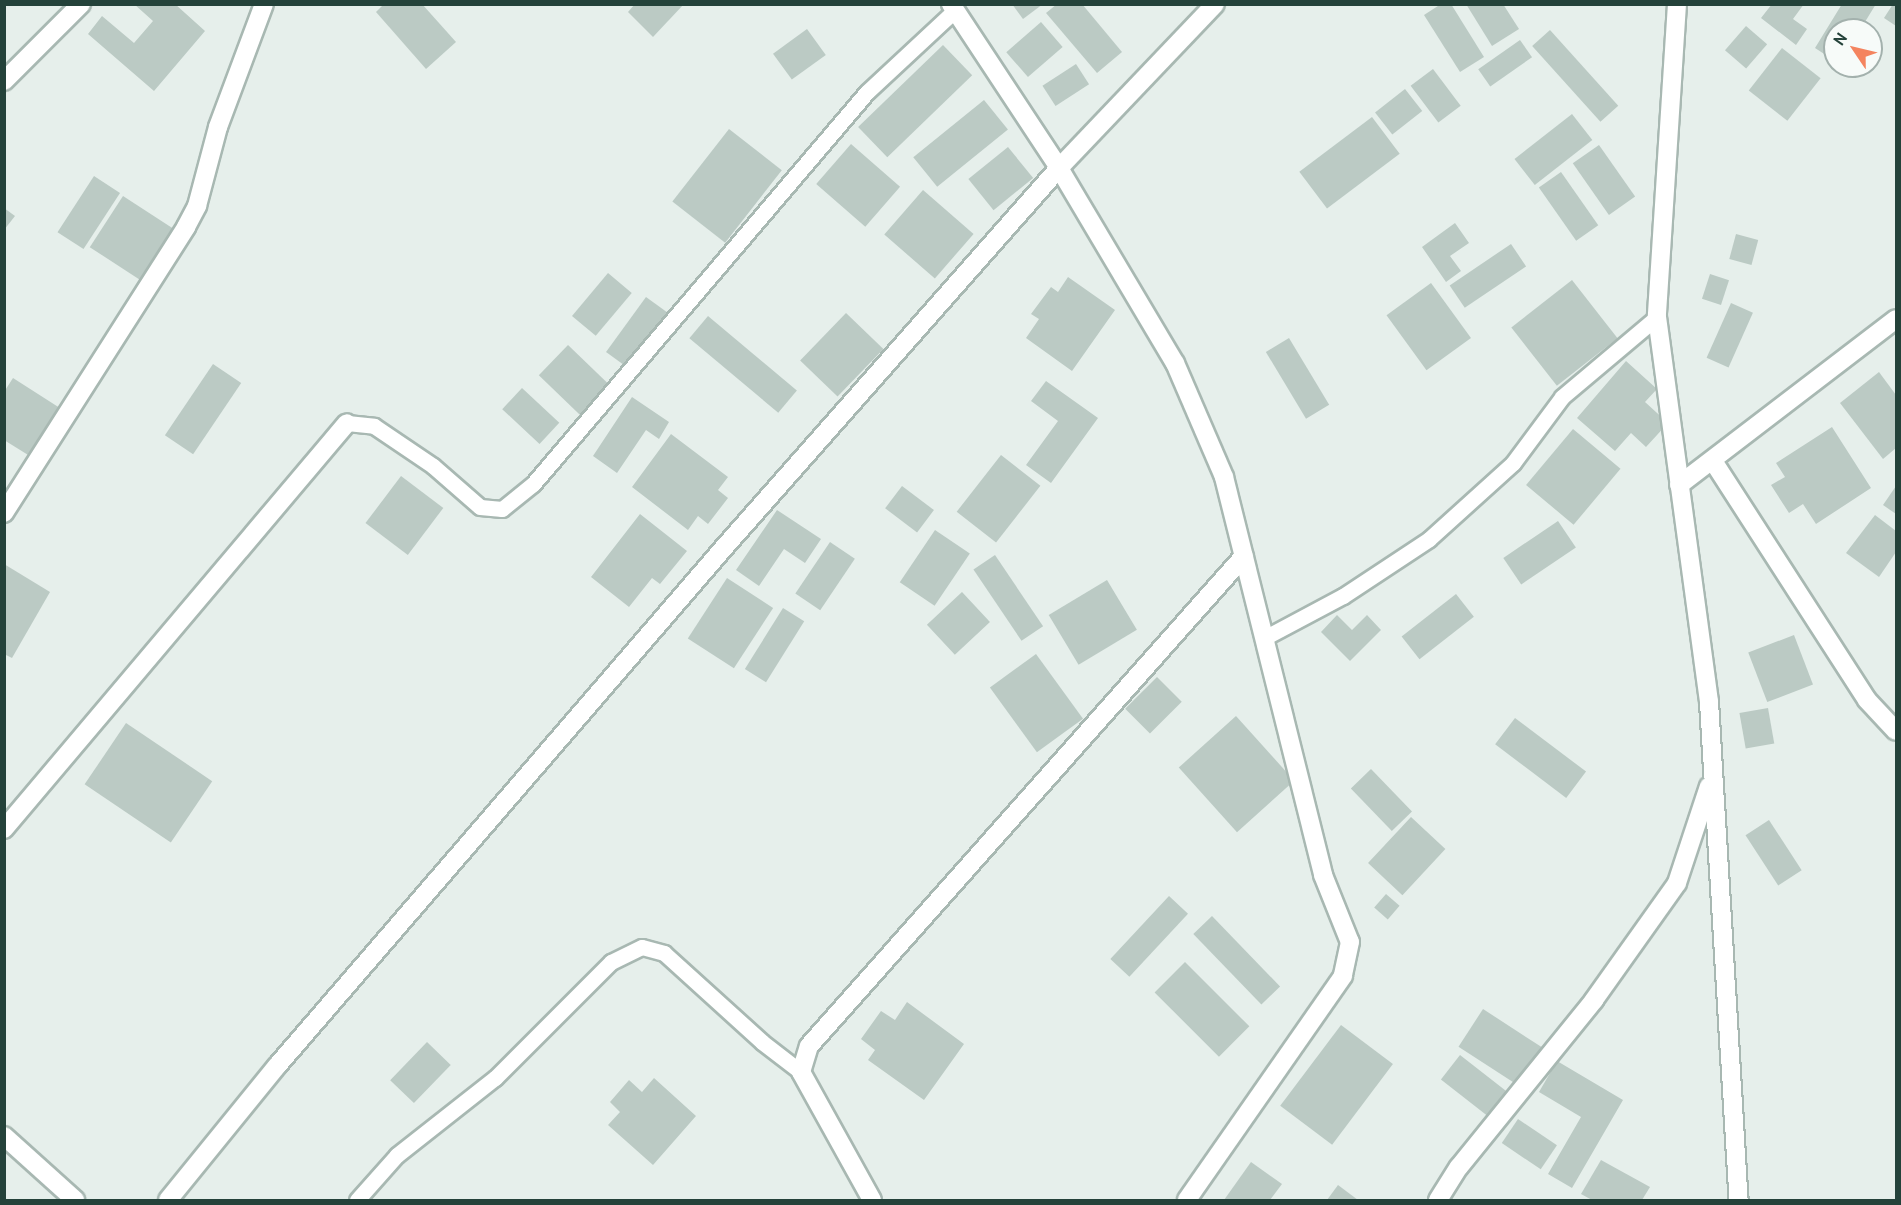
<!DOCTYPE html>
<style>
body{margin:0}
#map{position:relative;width:1901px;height:1205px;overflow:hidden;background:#e6efeb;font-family:"PT Sans",sans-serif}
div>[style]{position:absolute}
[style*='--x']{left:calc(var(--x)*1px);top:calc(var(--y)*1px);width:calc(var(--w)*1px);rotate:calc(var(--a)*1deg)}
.building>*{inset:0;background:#bbcac4;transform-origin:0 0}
.roads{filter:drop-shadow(2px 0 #a8b8b2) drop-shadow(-2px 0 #a8b8b2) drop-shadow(0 2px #a8b8b2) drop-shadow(0 -2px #a8b8b2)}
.service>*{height:15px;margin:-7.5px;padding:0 7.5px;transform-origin:7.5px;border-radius:7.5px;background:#fff}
.minor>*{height:18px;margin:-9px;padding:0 9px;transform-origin:9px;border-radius:9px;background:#fff}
span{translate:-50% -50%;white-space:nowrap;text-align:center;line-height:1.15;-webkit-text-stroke:4.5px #f7fbf9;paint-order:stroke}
.frame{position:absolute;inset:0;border:6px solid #24423a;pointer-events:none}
.north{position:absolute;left:1823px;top:18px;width:60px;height:60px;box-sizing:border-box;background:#f7fbf9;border:2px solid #a3b1ad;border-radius:50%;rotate:305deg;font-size:16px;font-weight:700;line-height:24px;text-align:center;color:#24423a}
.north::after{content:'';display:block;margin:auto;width:21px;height:27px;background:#f4845f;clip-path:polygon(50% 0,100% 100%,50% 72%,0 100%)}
</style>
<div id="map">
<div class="building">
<i style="clip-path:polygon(134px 4px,175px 4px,205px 31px,154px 91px,88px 34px,102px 16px,134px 43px,153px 21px)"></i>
<i style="clip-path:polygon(384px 4px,422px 4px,456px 42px,426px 69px,376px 12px)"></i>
<i style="clip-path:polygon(635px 4px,684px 4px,653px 37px,628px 12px)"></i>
<i style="clip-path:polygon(1012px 4px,1043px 4px,1023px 19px)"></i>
<i style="clip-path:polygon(1057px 4px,1082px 4px,1122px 52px,1097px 73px,1046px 13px)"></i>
<i style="clip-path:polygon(1441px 4px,1451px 4px,1484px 57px,1460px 72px,1424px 15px)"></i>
<i style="clip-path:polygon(1466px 4px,1503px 4px,1519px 29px,1492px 46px)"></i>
<i style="clip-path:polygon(1772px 4px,1804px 4px,1793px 19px,1807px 29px,1796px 45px,1761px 18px)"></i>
<i style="clip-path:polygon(1842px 4px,1876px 4px,1860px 30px,1835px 30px,1835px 61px,1815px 48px)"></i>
<i style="clip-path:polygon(1893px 4px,1896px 4px,1896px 26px,1884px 18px)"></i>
<i style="left:1041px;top:22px;width:33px;height:46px;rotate:49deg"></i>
<i style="left:1746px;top:26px;width:28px;height:32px;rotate:41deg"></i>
<i style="left:807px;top:29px;width:32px;height:42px;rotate:54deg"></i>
<i style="left:1550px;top:30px;width:102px;height:24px;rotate:48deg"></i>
<i style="left:1520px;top:40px;width:21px;height:51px;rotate:55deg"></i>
<i style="left:943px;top:45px;width:42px;height:118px;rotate:46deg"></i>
<i style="left:1782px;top:48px;width:49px;height:54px;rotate:38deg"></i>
<i style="left:1076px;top:64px;width:24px;height:40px;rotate:57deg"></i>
<i style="left:1433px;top:69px;width:46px;height:28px;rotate:53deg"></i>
<i style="left:1405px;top:89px;width:28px;height:38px;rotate:52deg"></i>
<i style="left:984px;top:100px;width:38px;height:91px;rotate:51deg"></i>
<i style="left:1572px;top:114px;width:33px;height:73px;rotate:52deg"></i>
<i style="left:1372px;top:117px;width:46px;height:91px;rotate:53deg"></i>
<i style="left:729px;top:129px;width:67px;height:92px;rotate:38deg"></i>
<i style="left:851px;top:144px;width:65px;height:53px;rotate:41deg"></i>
<i style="left:1599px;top:145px;width:63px;height:32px;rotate:55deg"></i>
<i style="left:1008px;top:147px;width:40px;height:51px;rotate:51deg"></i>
<i style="left:1561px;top:172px;width:65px;height:27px;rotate:55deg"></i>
<i style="left:94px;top:176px;width:31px;height:67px;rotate:33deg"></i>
<i style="left:923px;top:190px;width:67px;height:59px;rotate:41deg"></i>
<i style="left:123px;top:196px;width:67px;height:61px;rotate:33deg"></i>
<i style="clip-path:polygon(4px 208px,15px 216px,4px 230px)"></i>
<i style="clip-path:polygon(1455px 223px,1469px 243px,1450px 256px,1461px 271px,1446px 282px,1422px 247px)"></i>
<i style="left:1736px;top:234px;width:23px;height:26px;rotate:15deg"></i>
<i style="left:1511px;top:244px;width:27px;height:74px;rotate:56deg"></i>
<i style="left:608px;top:273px;width:31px;height:56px;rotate:40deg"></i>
<i style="left:1710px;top:274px;width:20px;height:26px;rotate:18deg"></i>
<i style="clip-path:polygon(1068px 277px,1115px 310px,1072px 371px,1026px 338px,1039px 319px,1031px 314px,1051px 287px,1058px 292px)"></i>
<i style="left:1572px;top:280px;width:74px;height:77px;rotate:52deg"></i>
<i style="left:1431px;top:283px;width:68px;height:55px;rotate:54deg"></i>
<i style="left:646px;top:297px;width:29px;height:68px;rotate:36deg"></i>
<i style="left:1731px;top:303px;width:24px;height:60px;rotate:24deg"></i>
<i style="left:846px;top:313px;width:52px;height:66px;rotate:44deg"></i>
<i style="left:708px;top:316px;width:116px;height:29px;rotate:40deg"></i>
<i style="left:1289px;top:338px;width:78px;height:27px;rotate:59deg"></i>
<i style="left:568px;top:345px;width:57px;height:42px;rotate:44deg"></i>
<i style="clip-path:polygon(1626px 361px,1657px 389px,1645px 402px,1668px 423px,1646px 447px,1631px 433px,1615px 451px,1577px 418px)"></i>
<i style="left:213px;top:364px;width:34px;height:86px;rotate:34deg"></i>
<i style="clip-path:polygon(1879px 372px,1896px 395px,1896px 448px,1883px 459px,1840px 403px)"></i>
<i style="clip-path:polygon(13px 378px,63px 410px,33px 458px,4px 440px,4px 392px)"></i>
<i style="clip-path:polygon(1046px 381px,1098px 418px,1051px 483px,1026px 465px,1058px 421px,1031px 401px)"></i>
<i style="left:522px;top:388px;width:51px;height:29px;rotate:43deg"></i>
<i style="clip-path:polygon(632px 397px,669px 422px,659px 439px,646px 430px,617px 473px,593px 456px)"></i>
<i style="clip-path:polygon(1832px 427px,1871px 488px,1816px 524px,1803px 504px,1789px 513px,1771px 485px,1785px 477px,1776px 463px)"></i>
<i style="left:1573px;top:429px;width:62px;height:73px;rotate:40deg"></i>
<i style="clip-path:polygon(671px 434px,728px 477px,718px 490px,728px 498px,708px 524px,698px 516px,688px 530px,632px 487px)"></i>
<i style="left:1001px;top:455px;width:50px;height:72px;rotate:38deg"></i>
<i style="left:401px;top:476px;width:53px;height:59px;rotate:37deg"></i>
<i style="left:902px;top:486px;width:40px;height:28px;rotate:37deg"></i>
<i style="clip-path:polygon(1896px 486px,1896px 514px,1883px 505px)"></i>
<i style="clip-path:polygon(777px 510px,821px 539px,805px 563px,784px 549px,759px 586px,736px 570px)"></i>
<i style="clip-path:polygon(640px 514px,687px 551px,660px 584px,652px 578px,629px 607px,591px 577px)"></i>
<i style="clip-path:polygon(1875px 515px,1896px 531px,1896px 552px,1879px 577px,1846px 553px)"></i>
<i style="left:1558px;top:521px;width:32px;height:66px;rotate:56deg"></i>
<i style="left:935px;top:530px;width:42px;height:63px;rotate:34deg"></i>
<i style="left:830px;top:542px;width:30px;height:62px;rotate:34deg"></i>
<i style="left:995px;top:555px;width:86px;height:26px;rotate:56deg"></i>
<i style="clip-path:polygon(4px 564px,50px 592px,12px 658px,4px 654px)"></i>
<i style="left:727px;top:578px;width:55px;height:72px;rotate:33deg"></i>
<i style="left:1107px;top:580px;width:58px;height:68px;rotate:59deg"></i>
<i style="left:962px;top:592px;width:41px;height:48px;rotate:47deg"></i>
<i style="left:1456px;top:594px;width:29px;height:69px;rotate:52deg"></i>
<i style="left:783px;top:608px;width:25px;height:72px;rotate:32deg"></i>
<i style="clip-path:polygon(1337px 615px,1352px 630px,1367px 615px,1381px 630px,1350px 661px,1321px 632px)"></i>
<i style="left:1794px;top:635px;width:53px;height:49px;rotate:69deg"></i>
<i style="left:1036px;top:654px;width:80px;height:57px;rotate:54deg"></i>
<i style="left:1157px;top:677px;width:35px;height:45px;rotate:45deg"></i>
<i style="left:1768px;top:708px;width:36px;height:29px;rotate:80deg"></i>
<i style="left:1236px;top:716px;width:87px;height:77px;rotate:48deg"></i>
<i style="left:1515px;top:718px;width:89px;height:33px;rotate:37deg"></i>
<i style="left:126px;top:723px;width:104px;height:74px;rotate:34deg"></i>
<i style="left:1371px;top:769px;width:59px;height:28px;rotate:46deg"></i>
<i style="left:1411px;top:817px;width:47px;height:63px;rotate:43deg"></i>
<i style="left:1769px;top:820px;width:60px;height:28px;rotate:57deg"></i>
<i style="left:1386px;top:894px;width:18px;height:18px;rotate:41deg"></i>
<i style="left:1169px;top:896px;width:26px;height:86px;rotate:43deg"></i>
<i style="left:1212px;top:916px;width:98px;height:26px;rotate:46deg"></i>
<i style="left:1185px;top:962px;width:91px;height:43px;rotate:45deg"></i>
<i style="clip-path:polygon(907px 1002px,964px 1044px,924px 1100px,868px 1060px,875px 1050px,861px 1039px,881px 1011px,895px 1020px)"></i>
<i style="left:1483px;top:1009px;width:75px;height:45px;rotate:33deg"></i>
<i style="left:1341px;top:1025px;width:65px;height:101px;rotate:37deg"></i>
<i style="left:427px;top:1042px;width:33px;height:53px;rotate:44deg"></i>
<i style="left:1460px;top:1055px;width:65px;height:31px;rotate:38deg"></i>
<i style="clip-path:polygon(1557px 1061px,1623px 1100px,1572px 1188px,1548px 1174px,1581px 1117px,1539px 1092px)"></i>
<i style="clip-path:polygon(654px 1078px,696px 1116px,653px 1165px,608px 1125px,620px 1112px,610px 1102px,629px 1080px,642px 1092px)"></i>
<i style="left:1518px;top:1119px;width:47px;height:29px;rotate:34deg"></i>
<i style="clip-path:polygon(1601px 1160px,1650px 1187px,1642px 1200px,1592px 1200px,1581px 1194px)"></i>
<i style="clip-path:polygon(1251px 1162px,1282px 1184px,1270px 1200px,1224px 1200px)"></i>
<i style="clip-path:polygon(1338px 1185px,1358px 1200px,1327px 1200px)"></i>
</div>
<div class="roads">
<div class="service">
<i style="--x:347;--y:423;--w:27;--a:6"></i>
<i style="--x:374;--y:426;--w:71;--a:34.1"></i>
<i style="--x:433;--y:466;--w:62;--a:41.1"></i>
<i style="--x:480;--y:507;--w:22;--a:5"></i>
<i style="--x:502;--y:509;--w:40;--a:-39"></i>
<i style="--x:533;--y:484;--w:515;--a:-49.57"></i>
<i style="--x:867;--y:92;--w:117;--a:-42.9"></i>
<i style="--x:1264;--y:638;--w:89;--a:-28"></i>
<i style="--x:1343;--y:596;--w:103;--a:-33.5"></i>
<i style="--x:1429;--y:539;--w:113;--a:-42.1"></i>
<i style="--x:1513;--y:463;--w:82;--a:-53.4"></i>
<i style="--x:1562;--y:397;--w:124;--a:-40.1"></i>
<i style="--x:357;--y:1200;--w:60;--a:-48.4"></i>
<i style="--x:397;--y:1155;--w:125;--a:-38.2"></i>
<i style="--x:495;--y:1078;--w:164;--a:-45"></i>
<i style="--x:611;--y:962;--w:34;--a:-26"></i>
<i style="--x:642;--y:947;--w:23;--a:15"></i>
<i style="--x:664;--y:953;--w:132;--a:42.2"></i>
<i style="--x:762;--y:1042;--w:49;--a:37.6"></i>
</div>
<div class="minor">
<i style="--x:951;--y:4;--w:196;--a:56.6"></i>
<i style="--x:1059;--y:168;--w:227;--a:59.3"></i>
<i style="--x:1175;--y:363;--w:124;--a:66.7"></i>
<i style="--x:1224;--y:477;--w:410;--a:76"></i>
<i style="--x:1323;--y:875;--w:72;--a:68.1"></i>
<i style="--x:1350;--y:942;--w:35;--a:102"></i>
<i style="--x:1343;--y:976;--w:273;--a:124.9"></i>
<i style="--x:1677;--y:4;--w:314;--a:93.7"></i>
<i style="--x:1657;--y:317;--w:388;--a:82.3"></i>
<i style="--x:1709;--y:702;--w:499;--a:86.6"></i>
<i style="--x:4;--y:81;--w:109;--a:-45"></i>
<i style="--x:1713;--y:461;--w:284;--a:57.2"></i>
<i style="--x:1867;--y:700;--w:42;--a:46.9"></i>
<i style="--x:1679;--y:485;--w:273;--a:-37.4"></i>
<i style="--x:4;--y:513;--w:339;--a:-57.5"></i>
<i style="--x:186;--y:227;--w:24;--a:-62"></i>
<i style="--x:197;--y:206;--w:82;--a:-75.1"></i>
<i style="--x:218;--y:127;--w:131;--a:-69.5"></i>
<i style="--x:4;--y:829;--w:531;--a:-49.81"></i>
<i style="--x:4;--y:1136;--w:96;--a:42"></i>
<i style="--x:168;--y:1200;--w:173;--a:-50.9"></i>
<i style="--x:277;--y:1066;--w:680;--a:-49.23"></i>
<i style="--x:721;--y:551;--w:511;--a:-48.57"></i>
<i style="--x:1059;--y:168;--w:226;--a:-46.4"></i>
<i style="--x:872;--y:1200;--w:146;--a:-119"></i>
<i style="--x:801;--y:1072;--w:27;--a:-73"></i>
<i style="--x:809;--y:1046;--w:655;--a:-48.4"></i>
<i style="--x:1438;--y:1200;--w:39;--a:-58"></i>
<i style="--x:1459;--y:1167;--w:215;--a:-51"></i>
<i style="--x:1594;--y:1000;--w:143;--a:-54.6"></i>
<i style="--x:1677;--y:883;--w:102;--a:-71.7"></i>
</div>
</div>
<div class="frame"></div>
<div class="north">N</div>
</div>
